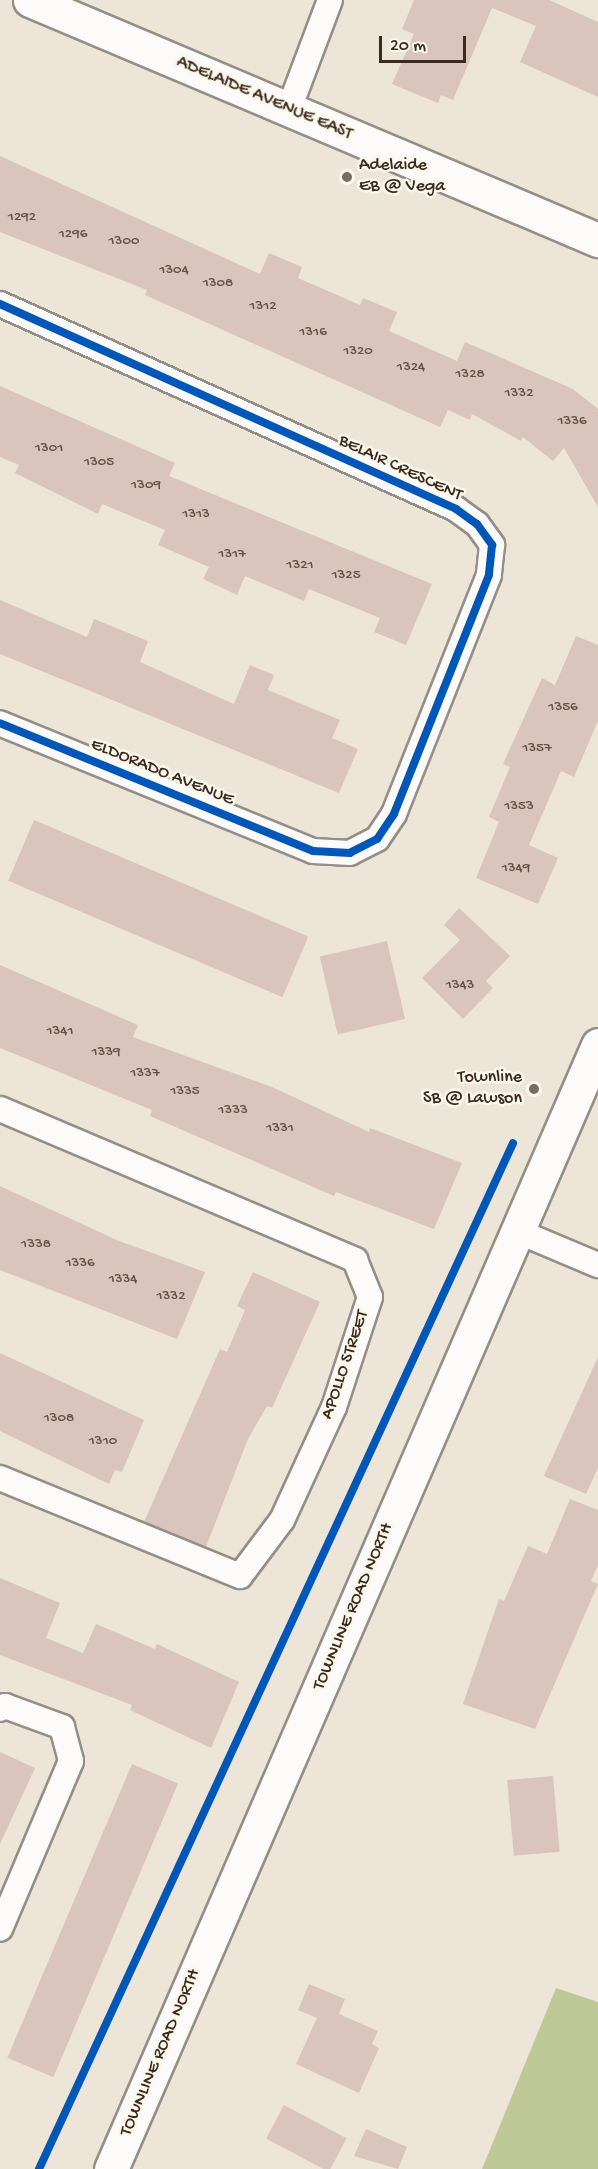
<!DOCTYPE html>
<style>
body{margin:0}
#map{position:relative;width:598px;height:2169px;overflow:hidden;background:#ede5d8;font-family:"Gochi Hand",sans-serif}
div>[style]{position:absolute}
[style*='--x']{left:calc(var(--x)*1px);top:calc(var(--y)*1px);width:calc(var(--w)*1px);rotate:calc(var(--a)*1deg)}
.forest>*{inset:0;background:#bfc998}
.building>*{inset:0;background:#d9c5bd;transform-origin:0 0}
.roads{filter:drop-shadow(2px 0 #958e86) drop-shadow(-2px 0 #958e86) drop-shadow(0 2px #958e86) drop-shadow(0 -2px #958e86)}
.minor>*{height:24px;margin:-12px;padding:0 12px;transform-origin:12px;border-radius:12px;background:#fcfbf9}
.secondary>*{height:33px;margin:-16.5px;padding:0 16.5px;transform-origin:16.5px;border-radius:16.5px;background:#fcfbf9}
.cycleway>*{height:8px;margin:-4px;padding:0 4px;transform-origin:4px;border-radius:4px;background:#0057b8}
.dots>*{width:16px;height:16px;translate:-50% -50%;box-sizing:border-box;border:3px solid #fbf7ec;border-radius:50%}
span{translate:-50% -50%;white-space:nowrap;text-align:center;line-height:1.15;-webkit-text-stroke:5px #fbf7ec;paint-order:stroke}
.number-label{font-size:15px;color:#625146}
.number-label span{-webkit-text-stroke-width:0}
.street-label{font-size:18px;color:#3b2a1e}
.poi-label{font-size:18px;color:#3b2a1e}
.left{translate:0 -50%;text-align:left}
.right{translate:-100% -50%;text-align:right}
.scale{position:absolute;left:379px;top:36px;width:87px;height:27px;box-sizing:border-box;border:3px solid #3b2a1e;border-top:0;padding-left:8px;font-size:18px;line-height:21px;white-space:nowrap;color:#3b2a1e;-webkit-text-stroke:4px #fbf7ec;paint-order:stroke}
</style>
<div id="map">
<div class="forest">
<i style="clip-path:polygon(556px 1988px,598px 2002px,598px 2169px,482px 2169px)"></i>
</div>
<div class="building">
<i style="clip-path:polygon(414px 0,549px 0,598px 22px,598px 97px,520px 62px,536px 26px,492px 8px,453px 100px,441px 95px,438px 103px,392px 84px,414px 34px,402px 29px)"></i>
<i style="clip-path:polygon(0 156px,260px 274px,269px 253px,302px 267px,298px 278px,360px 305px,363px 298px,397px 312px,389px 331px,457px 361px,465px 342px,573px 389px,598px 409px,598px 507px,564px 448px,553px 461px,523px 437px,521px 441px,472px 414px,470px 420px,448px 410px,440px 427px,145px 295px,147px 290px,0 232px)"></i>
<i style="clip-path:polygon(0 386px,175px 463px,169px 476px,432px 584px,406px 645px,374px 632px,380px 618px,309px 589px,304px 601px,245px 576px,237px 595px,203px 579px,209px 567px,158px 545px,165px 530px,102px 504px,98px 514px,15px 473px,19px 465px,0 457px)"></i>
<i style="clip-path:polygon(0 600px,87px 637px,94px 619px,148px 641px,140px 662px,234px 704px,250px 665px,274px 675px,268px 690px,340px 720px,332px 738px,358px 749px,339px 793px,0 654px)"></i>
<i style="clip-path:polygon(576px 636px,598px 645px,598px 721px,574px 777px,561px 771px,529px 845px,558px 858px,538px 904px,476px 878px,499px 822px,489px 817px,510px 767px,503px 764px,542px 678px,555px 685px)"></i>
<i style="left:34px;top:820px;width:298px;height:66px;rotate:23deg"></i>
<i style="clip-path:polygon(459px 908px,510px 956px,486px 981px,493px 988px,463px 1019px,422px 978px,460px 940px,444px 925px)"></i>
<i style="left:387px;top:941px;width:80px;height:69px;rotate:77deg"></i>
<i style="clip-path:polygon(0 965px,138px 1025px,133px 1037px,272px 1087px,369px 1132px,370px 1128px,462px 1163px,434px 1229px,336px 1192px,334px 1196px,150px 1116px,152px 1110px,0 1048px)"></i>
<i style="clip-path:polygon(0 1186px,119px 1241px,205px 1272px,177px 1339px,0 1270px)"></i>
<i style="clip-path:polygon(253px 1272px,320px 1302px,272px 1408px,267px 1406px,248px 1439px,206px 1547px,144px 1522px,220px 1349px,227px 1352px,245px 1310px,237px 1306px)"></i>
<i style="clip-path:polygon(0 1353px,144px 1420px,122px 1472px,115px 1470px,109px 1484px,0 1431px)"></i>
<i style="clip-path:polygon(598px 1357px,598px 1468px,586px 1494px,544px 1476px)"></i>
<i style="clip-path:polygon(570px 1499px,598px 1510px,598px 1565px,591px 1581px,598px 1584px,535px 1729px,463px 1704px,499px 1599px,504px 1601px,528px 1546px,547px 1554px)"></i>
<i style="clip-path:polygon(0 1578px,60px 1603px,46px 1638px,83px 1653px,96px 1624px,155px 1649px,157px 1644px,239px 1682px,211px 1748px,130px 1710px,132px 1705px,0 1655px)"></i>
<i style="clip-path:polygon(0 1752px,35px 1768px,0 1844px)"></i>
<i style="left:132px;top:1764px;width:50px;height:319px;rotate:23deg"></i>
<i style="left:553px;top:1776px;width:76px;height:46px;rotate:85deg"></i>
<i style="clip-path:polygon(309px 1984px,345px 1999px,339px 2014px,378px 2031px,372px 2044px,379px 2048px,359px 2093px,296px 2064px,317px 2018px,298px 2010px)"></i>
<i style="left:284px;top:2105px;width:71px;height:38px;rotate:28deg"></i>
<i style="clip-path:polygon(366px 2129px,407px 2147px,398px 2169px,354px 2156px)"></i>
</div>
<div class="roads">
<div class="minor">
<i style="--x:289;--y:109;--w:116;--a:-69.4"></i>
<i style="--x:0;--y:304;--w:500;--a:24.2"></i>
<i style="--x:456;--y:509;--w:26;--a:36"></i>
<i style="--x:477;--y:524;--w:26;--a:54"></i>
<i style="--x:492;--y:545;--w:30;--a:96"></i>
<i style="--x:489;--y:575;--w:257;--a:111.7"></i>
<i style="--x:394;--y:814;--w:30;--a:124"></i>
<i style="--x:377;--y:839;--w:30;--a:153"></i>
<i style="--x:350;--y:853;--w:37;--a:-177"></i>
<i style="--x:313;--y:851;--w:338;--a:-157.8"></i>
<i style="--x:0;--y:1109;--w:386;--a:23"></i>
<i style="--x:355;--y:1260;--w:40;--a:68"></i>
<i style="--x:370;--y:1297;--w:116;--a:108.1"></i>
<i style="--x:334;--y:1407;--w:124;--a:114.7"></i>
<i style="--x:282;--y:1520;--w:70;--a:126.9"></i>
<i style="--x:240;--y:1576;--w:259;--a:-157.8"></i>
<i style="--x:517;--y:1231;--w:88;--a:22.8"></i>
<i style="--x:0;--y:1709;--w:6;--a:-31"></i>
<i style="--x:5;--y:1706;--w:61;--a:20.2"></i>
<i style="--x:62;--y:1727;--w:35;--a:75"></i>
<i style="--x:71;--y:1761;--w:182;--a:112.9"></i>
</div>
<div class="secondary">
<i style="--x:30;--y:0;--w:617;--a:22.91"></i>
<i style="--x:111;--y:2169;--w:1225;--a:-66.57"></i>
</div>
</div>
<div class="cycleway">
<i style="--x:0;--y:304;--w:500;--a:24.2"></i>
<i style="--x:456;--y:509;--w:26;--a:36"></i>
<i style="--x:477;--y:524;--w:26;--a:54"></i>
<i style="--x:492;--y:545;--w:30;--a:96"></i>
<i style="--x:489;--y:575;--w:257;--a:111.7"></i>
<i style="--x:394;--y:814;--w:30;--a:124"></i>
<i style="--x:377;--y:839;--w:30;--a:153"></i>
<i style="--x:350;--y:853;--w:37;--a:-177"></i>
<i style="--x:313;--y:851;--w:338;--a:-157.8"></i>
<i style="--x:39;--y:2169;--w:1130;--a:-65.2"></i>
</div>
<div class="dots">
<i style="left:347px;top:177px;background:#796b5f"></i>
<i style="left:534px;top:1089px;background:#796b5f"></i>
</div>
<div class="number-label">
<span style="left:22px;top:218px">1292</span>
<span style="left:73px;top:235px">1296</span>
<span style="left:124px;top:242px">1300</span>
<span style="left:174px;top:271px">1304</span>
<span style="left:218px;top:284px">1308</span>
<span style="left:263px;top:307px">1312</span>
<span style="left:313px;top:333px">1316</span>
<span style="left:358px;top:352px">1320</span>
<span style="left:411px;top:368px">1324</span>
<span style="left:470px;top:375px">1328</span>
<span style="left:519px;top:394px">1332</span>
<span style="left:572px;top:422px">1336</span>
<span style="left:49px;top:449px">1301</span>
<span style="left:99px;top:463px">1305</span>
<span style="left:146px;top:486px">1309</span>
<span style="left:196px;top:515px">1313</span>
<span style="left:232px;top:555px">1317</span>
<span style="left:300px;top:566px">1321</span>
<span style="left:346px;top:576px">1325</span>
<span style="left:563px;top:708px">1356</span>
<span style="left:537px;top:749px">1357</span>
<span style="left:519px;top:807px">1353</span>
<span style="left:516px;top:869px">1349</span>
<span style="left:460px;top:986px">1343</span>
<span style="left:60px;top:1032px">1341</span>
<span style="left:106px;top:1053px">1339</span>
<span style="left:145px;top:1074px">1337</span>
<span style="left:185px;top:1092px">1335</span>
<span style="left:233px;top:1111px">1333</span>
<span style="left:280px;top:1129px">1331</span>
<span style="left:36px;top:1245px">1338</span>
<span style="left:80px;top:1264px">1336</span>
<span style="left:123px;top:1280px">1334</span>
<span style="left:171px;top:1297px">1332</span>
<span style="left:59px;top:1419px">1308</span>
<span style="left:103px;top:1442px">1310</span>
</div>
<div class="street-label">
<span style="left:264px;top:99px;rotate:23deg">ADELAIDE AVENUE EAST</span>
<span style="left:400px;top:469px;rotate:25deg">BELAIR CRESCENT</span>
<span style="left:162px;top:773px;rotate:22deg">ELDORADO AVENUE</span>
<span style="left:346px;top:1365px;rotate:-71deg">APOLLO STREET</span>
<span style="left:354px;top:1607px;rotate:-67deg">TOWNLINE ROAD NORTH</span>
<span style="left:161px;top:2053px;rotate:-67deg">TOWNLINE ROAD NORTH</span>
</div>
<div class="poi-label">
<span class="left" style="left:359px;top:177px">Adelaide<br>EB @ Vega</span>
<span class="right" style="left:522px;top:1089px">Townline<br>SB @ Lawson</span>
</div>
<div class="scale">20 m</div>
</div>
